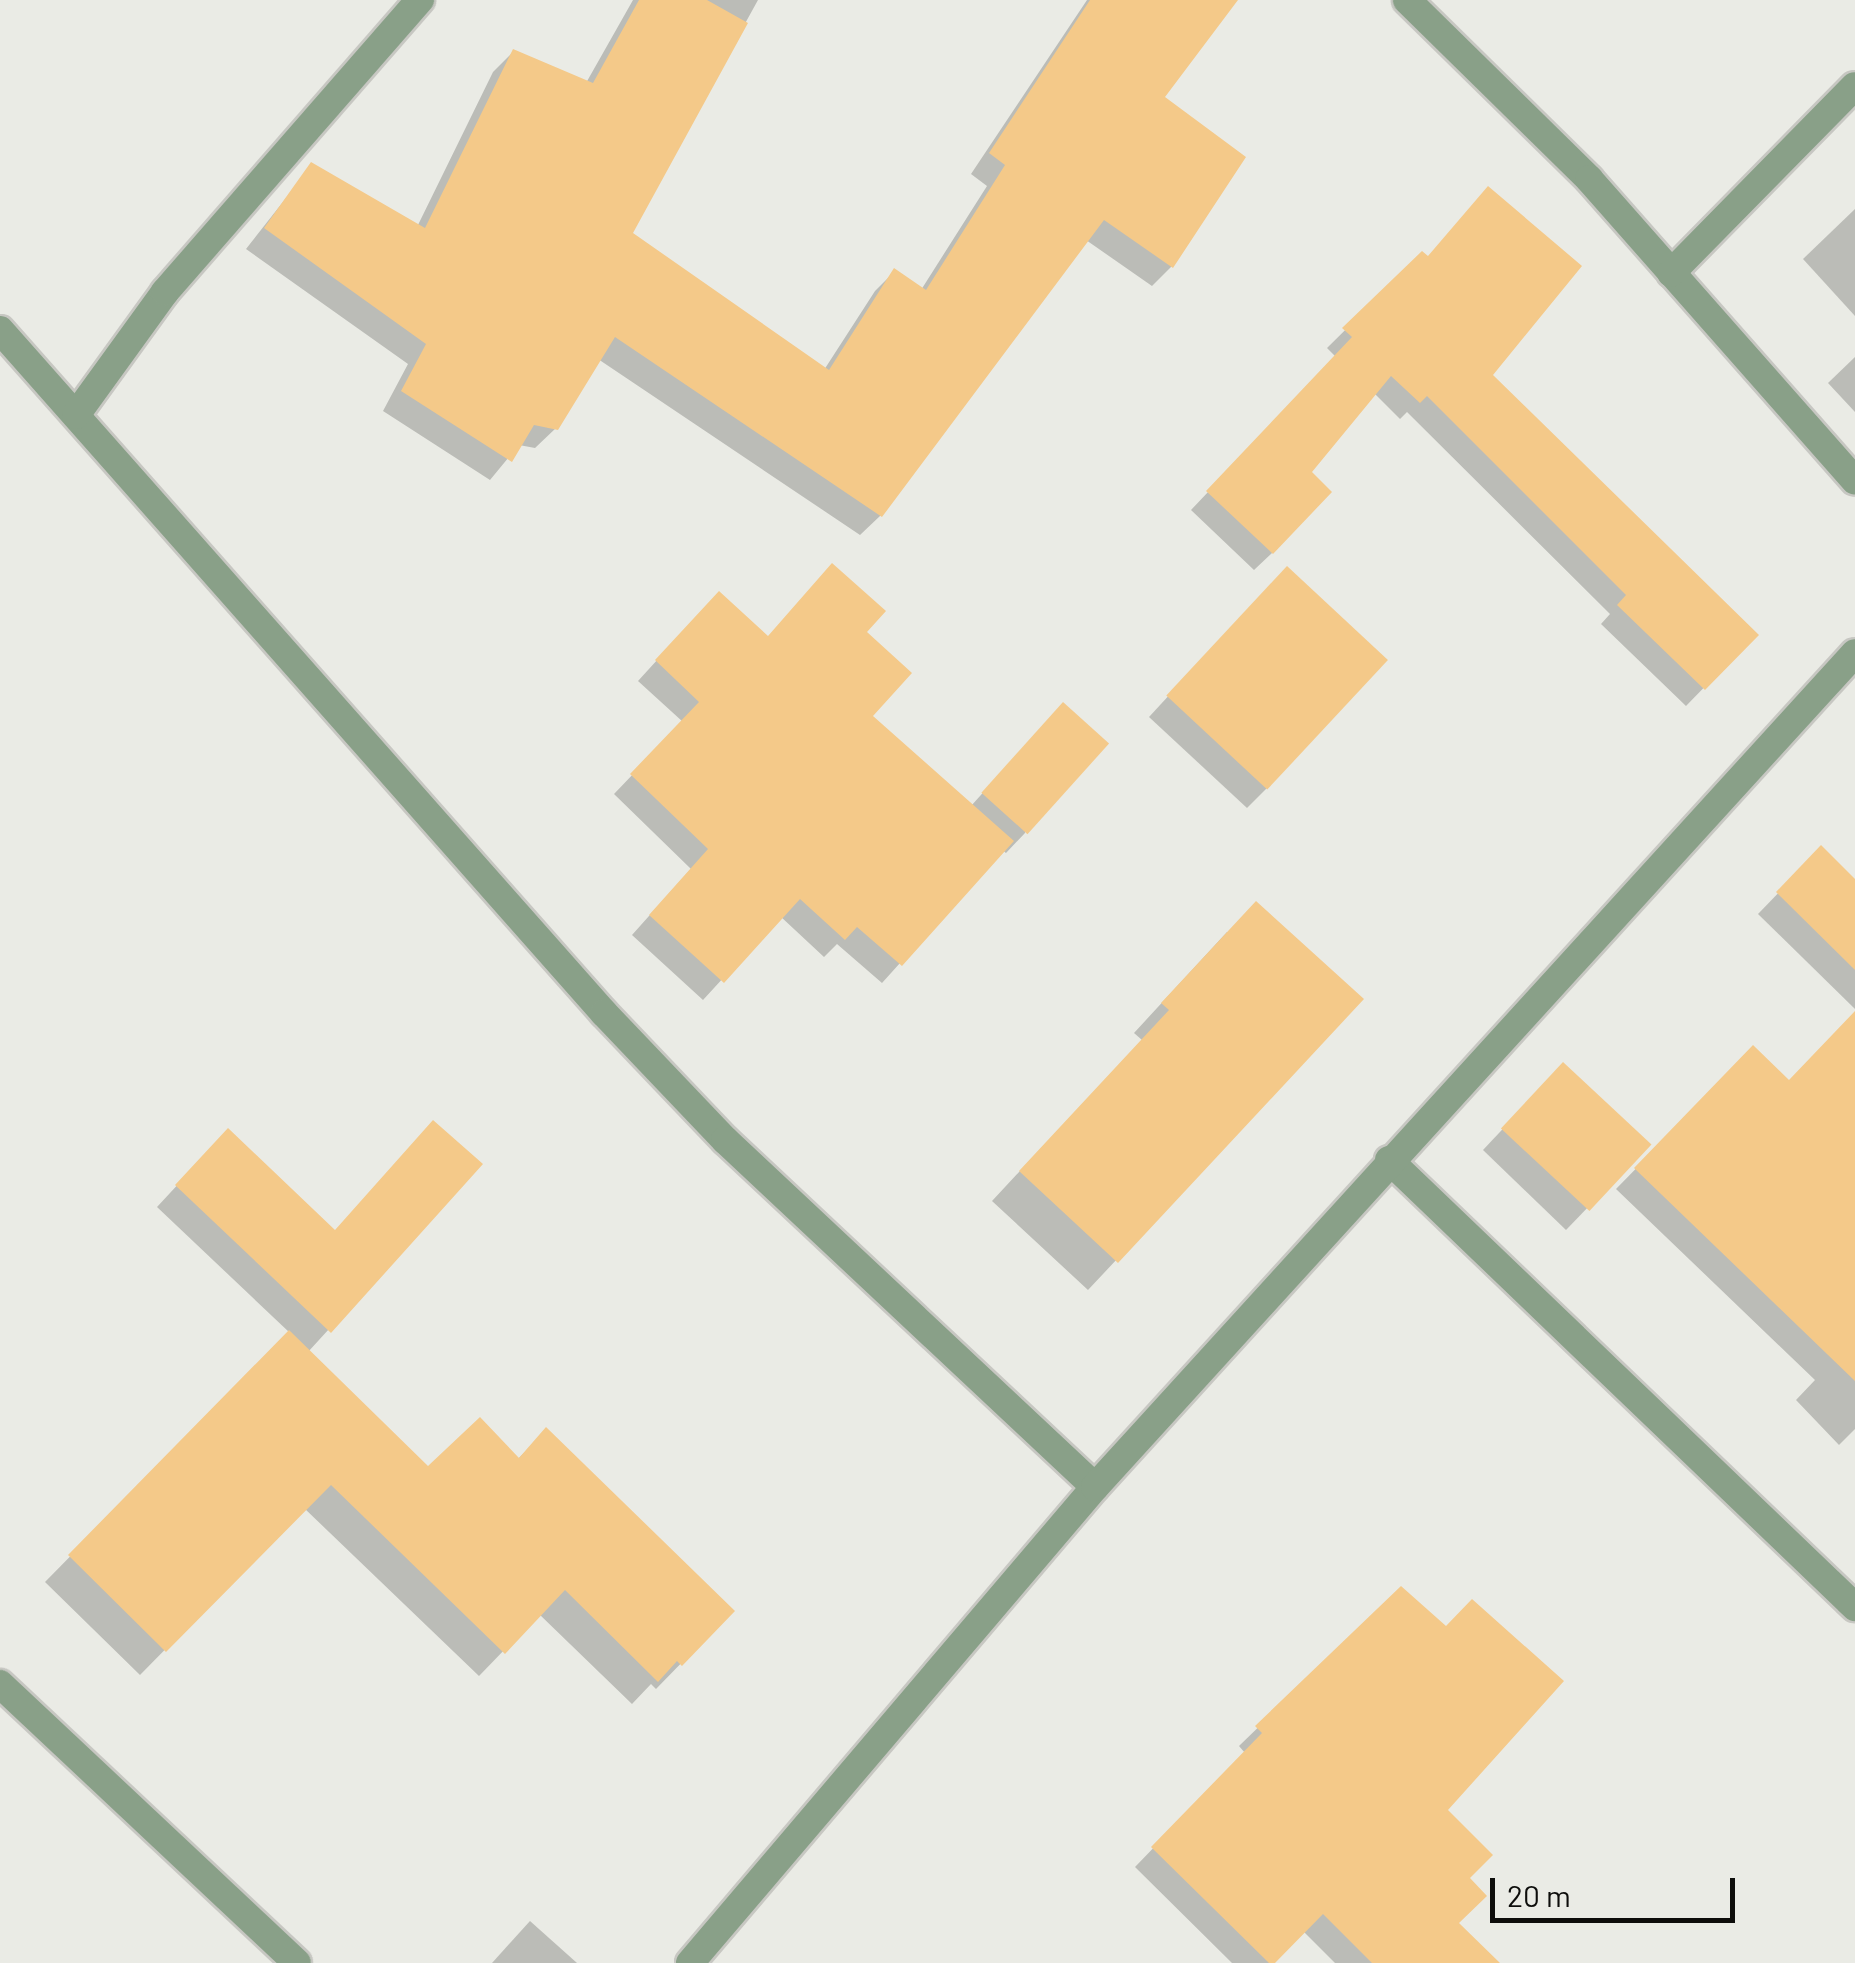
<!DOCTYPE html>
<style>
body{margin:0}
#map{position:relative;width:1855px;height:1963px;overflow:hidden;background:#eaebe5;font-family:Barlow,sans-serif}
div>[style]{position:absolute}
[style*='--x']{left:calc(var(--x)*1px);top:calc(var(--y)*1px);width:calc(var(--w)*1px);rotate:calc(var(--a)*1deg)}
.shadow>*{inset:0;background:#0003}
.building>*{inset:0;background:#f4c989;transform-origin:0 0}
.roads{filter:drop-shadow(2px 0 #c7c7c2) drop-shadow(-2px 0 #c7c7c2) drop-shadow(0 2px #c7c7c2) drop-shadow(0 -2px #c7c7c2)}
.minor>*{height:28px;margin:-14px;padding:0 14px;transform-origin:14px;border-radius:14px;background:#89a088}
span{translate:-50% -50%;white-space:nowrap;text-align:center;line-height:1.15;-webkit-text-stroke:8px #eaebe5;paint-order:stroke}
.scale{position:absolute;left:1490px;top:1878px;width:245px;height:45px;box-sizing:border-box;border:5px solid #0d0d0b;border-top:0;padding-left:12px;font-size:30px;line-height:35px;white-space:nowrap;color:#0d0d0b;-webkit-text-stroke:8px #eaebe5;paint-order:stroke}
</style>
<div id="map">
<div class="shadow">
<i style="clip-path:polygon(633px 0,758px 0,629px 234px,824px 370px,875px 291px,894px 272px,921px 290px,987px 186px,971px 174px,1087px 0,1235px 0,1161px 98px,1172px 266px,1152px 286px,1086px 240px,880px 516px,860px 535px,598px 359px,556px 428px,535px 448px,519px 445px,490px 480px,383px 411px,408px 364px,246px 249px,312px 165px,417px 227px,493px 72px,513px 52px,586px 83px)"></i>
<i style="clip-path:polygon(1855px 209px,1855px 316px,1803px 259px)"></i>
<i style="clip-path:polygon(1422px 254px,1490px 375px,1755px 635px,1686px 706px,1601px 624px,1610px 614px,1407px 412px,1400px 419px,1374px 393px,1308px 472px,1272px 553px,1254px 570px,1191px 510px,1336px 357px,1327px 348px)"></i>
<i style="clip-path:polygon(1855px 357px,1855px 412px,1828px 383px)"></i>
<i style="clip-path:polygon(1267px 589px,1267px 788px,1247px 808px,1149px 717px)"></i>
<i style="clip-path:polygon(700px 613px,767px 638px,864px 632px,869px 716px,971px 806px,1044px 725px,1025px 833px,1006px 853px,1002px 850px,882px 983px,837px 944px,824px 957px,780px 916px,703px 1000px,632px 935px,691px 869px,614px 794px,683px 722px,638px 681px)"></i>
<i style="clip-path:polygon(1821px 849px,1855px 882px,1855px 1009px,1758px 914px)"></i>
<i style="clip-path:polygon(1227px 932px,1360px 1000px,1088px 1290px,992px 1201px,1142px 1040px,1134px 1033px)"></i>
<i style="clip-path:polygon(1855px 1014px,1855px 1429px,1839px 1445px,1796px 1400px,1815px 1380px,1616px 1189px,1753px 1049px,1788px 1083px)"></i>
<i style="clip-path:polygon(1544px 1085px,1648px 1145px,1566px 1230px,1483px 1150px)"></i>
<i style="clip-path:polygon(208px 1152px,334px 1232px,479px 1165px,308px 1352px,428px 1470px,518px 1459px,546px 1430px,732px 1611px,656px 1689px,651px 1684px,632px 1704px,539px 1614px,479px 1676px,304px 1508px,140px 1675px,45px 1582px,290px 1333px,157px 1207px)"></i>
<i style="clip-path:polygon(1401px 1589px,1445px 1810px,1467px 1878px,1456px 1923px,1496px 1963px,1335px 1963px,1303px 1931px,1272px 1963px,1232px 1963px,1135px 1867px,1245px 1753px,1239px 1746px)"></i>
<i style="clip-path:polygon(530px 1921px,577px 1963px,492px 1963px)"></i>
</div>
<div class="building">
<i style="clip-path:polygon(639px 0,707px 0,748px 23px,633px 233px,829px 370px,894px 268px,926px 290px,1005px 165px,989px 153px,1090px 0,1238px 0,1165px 97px,1246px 157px,1173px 268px,1104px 220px,882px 517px,615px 337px,558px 430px,534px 425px,512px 462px,401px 391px,426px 344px,264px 228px,311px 162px,425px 228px,513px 49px,593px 83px)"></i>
<i style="clip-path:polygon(1488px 186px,1582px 266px,1493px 375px,1759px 635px,1705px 690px,1617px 605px,1626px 595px,1427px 396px,1420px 403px,1391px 376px,1312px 472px,1332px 492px,1273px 554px,1206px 491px,1352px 337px,1342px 328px,1422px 251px,1428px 256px)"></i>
<i style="clip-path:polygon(832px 563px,886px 611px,867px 632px,912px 673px,873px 716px,1014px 841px,902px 966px,857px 927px,845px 940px,800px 899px,724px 983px,649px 915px,708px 849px,630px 774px,699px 702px,655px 660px,719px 591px,768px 636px)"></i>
<i style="left:1287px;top:566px;width:138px;height:177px;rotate:43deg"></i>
<i style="left:1063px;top:702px;width:62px;height:122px;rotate:42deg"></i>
<i style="clip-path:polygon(1821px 845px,1855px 879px,1855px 970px,1776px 892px)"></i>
<i style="clip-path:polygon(1256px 901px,1364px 999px,1118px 1263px,1019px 1171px,1169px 1010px,1161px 1003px)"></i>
<i style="clip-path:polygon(1855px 1011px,1855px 1381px,1634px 1168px,1753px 1045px,1789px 1080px)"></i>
<i style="left:1563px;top:1062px;width:121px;height:91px;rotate:43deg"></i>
<i style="clip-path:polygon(433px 1120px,483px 1164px,331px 1333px,175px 1185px,228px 1128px,335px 1230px)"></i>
<i style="clip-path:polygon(289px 1330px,428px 1466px,480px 1417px,519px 1458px,546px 1427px,735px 1611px,682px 1666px,677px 1661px,658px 1682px,565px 1590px,505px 1654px,331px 1485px,166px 1652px,68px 1555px)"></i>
<i style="clip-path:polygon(1401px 1586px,1446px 1626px,1472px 1599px,1564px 1681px,1448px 1810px,1493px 1855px,1470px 1878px,1487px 1896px,1459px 1923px,1500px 1963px,1372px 1963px,1323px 1914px,1275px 1963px,1269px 1963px,1151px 1847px,1262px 1733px,1255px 1726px)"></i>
</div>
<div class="roads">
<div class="minor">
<i style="--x:1407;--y:0;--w:255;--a:44.5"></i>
<i style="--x:1589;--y:179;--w:402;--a:48.6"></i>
<i style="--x:1671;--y:273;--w:262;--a:-45.5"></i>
<i style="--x:0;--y:330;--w:912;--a:48.51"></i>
<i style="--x:604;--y:1013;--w:175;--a:46.4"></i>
<i style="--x:725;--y:1140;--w:507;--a:43.16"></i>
<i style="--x:76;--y:415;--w:152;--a:-54.1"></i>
<i style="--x:165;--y:292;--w:388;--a:-48.9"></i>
<i style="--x:1389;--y:1160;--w:646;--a:43.81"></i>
<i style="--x:0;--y:1684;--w:407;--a:43.2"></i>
<i style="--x:690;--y:1963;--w:625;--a:-49.61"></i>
<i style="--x:1095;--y:1487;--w:1128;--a:-47.66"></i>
</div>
</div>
<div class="scale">20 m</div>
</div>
